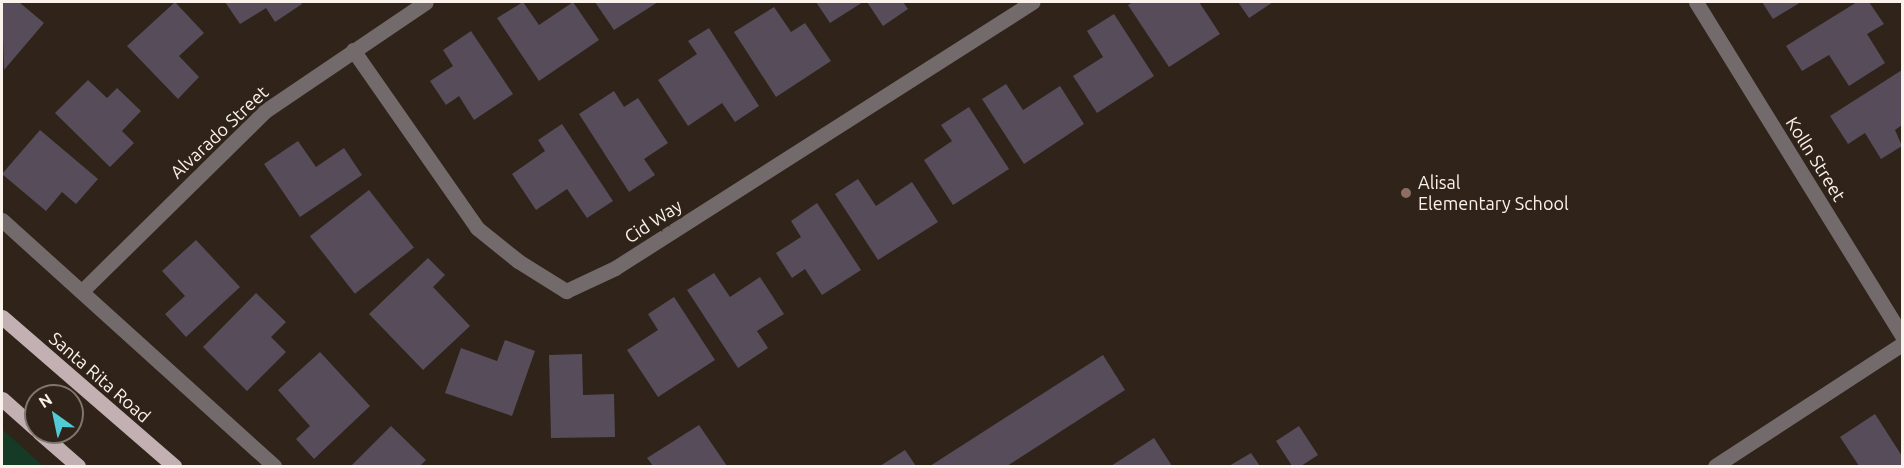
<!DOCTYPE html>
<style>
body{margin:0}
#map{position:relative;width:1904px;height:468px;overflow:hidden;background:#2f231a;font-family:Ubuntu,sans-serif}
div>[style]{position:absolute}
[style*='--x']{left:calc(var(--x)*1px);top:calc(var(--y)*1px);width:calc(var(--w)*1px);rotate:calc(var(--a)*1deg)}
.green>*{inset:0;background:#153b26}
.building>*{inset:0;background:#574d5a;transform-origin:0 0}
.minor>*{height:15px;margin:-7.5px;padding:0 7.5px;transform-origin:7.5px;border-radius:7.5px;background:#736b6b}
.major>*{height:15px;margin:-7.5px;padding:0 7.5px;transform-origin:7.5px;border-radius:7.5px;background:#c2b0b2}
.dots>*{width:16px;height:16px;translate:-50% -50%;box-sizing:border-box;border:3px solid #2f231a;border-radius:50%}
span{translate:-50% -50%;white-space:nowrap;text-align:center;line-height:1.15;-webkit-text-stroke:6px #2f231a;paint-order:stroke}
.street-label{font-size:18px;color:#faf2eb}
.poi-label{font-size:18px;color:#faf2eb}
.left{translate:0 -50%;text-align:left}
.frame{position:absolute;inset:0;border:3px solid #faf2eb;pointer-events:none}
.north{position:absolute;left:24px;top:384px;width:60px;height:60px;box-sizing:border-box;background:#2f231a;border:2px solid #80766e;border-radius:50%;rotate:327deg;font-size:16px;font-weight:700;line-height:24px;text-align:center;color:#faf2eb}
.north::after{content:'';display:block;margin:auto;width:21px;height:27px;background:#51ccd4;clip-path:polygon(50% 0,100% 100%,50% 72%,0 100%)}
</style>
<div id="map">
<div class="green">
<i style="clip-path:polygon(2px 429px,43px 466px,2px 466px)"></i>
</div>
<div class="building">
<i style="clip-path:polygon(2px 2px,19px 2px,44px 23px,4px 70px)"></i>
<i style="clip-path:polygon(175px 2px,204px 33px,179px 56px,199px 77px,178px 99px,127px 46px)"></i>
<i style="clip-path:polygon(225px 2px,301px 2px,302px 4px,275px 22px,266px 8px,240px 24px)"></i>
<i style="clip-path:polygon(523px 2px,539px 25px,573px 2px,599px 40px,539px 81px,497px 18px)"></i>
<i style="clip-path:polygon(595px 2px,658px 2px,614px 30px)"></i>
<i style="clip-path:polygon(816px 2px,863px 2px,830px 23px)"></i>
<i style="clip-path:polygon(867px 2px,903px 2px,908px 9px,883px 26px)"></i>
<i style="clip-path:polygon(1133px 2px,1199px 2px,1220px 34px,1169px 67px,1128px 5px)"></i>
<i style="clip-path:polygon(1238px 2px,1273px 2px,1249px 18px)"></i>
<i style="clip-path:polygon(1762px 2px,1801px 2px,1773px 19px)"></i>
<i style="clip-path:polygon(1857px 2px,1869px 2px,1884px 24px,1867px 34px,1885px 63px,1849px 86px,1829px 55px,1802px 71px,1786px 46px)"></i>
<i style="clip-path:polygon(774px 7px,791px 32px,805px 23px,831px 61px,776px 97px,734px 32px)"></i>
<i style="clip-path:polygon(1114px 14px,1154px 76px,1097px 113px,1073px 76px,1103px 57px,1087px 31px)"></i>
<i style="clip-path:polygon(709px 28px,759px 106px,735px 122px,722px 103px,688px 126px,658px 80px,697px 54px,688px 41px)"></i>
<i style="clip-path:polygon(471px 31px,513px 94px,474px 120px,459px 96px,446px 105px,430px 81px,453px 66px,443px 50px)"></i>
<i style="clip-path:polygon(1902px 70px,1902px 125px,1895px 130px,1902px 146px,1881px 159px,1865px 133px,1848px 144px,1830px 116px)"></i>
<i style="clip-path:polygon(88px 80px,107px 98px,117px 88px,141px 111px,122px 131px,134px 143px,110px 167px,55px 113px)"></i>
<i style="clip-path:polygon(1006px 84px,1023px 110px,1060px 86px,1084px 124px,1024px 164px,982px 99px)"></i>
<i style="clip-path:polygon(614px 91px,624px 107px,638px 98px,668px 143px,644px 159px,655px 175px,629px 192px,579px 114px)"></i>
<i style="clip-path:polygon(969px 107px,1009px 169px,953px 205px,924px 160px,952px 141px,941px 125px)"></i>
<i style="clip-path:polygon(562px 124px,613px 201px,587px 218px,567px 189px,536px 210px,512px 174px,545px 151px,538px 140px)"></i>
<i style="clip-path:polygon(40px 130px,98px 179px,76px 204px,62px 192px,46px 211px,2px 174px)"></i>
<i style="clip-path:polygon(298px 141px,316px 167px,344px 148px,362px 175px,300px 217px,264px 164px)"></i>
<i style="clip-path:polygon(858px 179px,876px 206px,912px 182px,938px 222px,878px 260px,835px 194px)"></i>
<i style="left:369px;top:190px;width:73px;height:75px;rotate:52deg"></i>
<i style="clip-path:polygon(817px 203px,861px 270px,822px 295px,805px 269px,792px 278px,776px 253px,801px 237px,791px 221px)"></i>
<i style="clip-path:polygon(196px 240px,240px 287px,186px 337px,165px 314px,185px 296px,162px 271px)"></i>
<i style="clip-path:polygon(428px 258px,445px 275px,433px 287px,470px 326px,423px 370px,369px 314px)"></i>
<i style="clip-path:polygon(714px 273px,730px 297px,760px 277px,784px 314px,757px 331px,768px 348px,738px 368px,687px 290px)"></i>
<i style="clip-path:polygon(256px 293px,286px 322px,271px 337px,286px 352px,247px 391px,203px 347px)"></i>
<i style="clip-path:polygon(674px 297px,715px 360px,658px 397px,627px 350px,658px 330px,648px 314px)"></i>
<i style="clip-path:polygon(505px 340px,535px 351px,512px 416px,445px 393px,461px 348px,497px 361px)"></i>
<i style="clip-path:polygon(320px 352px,370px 406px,314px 459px,296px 439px,310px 426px,278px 390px)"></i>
<i style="clip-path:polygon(582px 354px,583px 395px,614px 394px,615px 437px,551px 438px,549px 355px)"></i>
<i style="clip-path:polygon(1103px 355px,1125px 390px,1007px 466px,930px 466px)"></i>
<i style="clip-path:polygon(1875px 414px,1902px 456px,1902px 466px,1859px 466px,1840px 437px)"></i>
<i style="clip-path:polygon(699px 425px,727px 466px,653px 466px,647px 458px)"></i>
<i style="clip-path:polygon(391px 426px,426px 460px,420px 466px,351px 466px)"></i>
<i style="clip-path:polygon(1299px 426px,1318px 455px,1301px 466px,1292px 466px,1276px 441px)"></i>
<i style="clip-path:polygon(1154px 438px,1172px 466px,1111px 466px)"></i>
<i style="clip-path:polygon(905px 450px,916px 466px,880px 466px)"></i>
<i style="clip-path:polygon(1251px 453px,1260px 466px,1229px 466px)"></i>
</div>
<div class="minor">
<i style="--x:1696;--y:2;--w:392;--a:58.3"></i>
<i style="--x:353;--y:50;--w:217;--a:55.1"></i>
<i style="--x:477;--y:228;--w:53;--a:38.8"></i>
<i style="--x:518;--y:261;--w:57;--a:32"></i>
<i style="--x:566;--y:291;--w:54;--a:-25.1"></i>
<i style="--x:615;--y:268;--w:495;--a:-32.5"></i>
<i style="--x:2;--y:220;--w:367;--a:42.1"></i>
<i style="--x:83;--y:290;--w:255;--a:-44.5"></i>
<i style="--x:265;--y:111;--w:194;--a:-34.1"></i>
<i style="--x:1715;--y:466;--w:223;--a:-33.1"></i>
</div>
<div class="major">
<i style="--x:2;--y:317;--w:228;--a:40.9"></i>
<i style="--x:2;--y:399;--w:45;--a:41.4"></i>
<i style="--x:39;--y:432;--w:52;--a:41.1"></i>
</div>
<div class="dots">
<i style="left:1406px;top:193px;background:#8d6e63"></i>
</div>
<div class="street-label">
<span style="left:219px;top:132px;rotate:-43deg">Alvarado Street</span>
<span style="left:1816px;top:159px;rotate:58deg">Kolln Street</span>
<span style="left:653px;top:221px;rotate:-33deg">Cid Way</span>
<span style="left:100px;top:377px;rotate:41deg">Santa Rita Road</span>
</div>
<div class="poi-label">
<span class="left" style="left:1418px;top:193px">Alisal<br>Elementary School</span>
</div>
<div class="frame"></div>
<div class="north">N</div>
</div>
